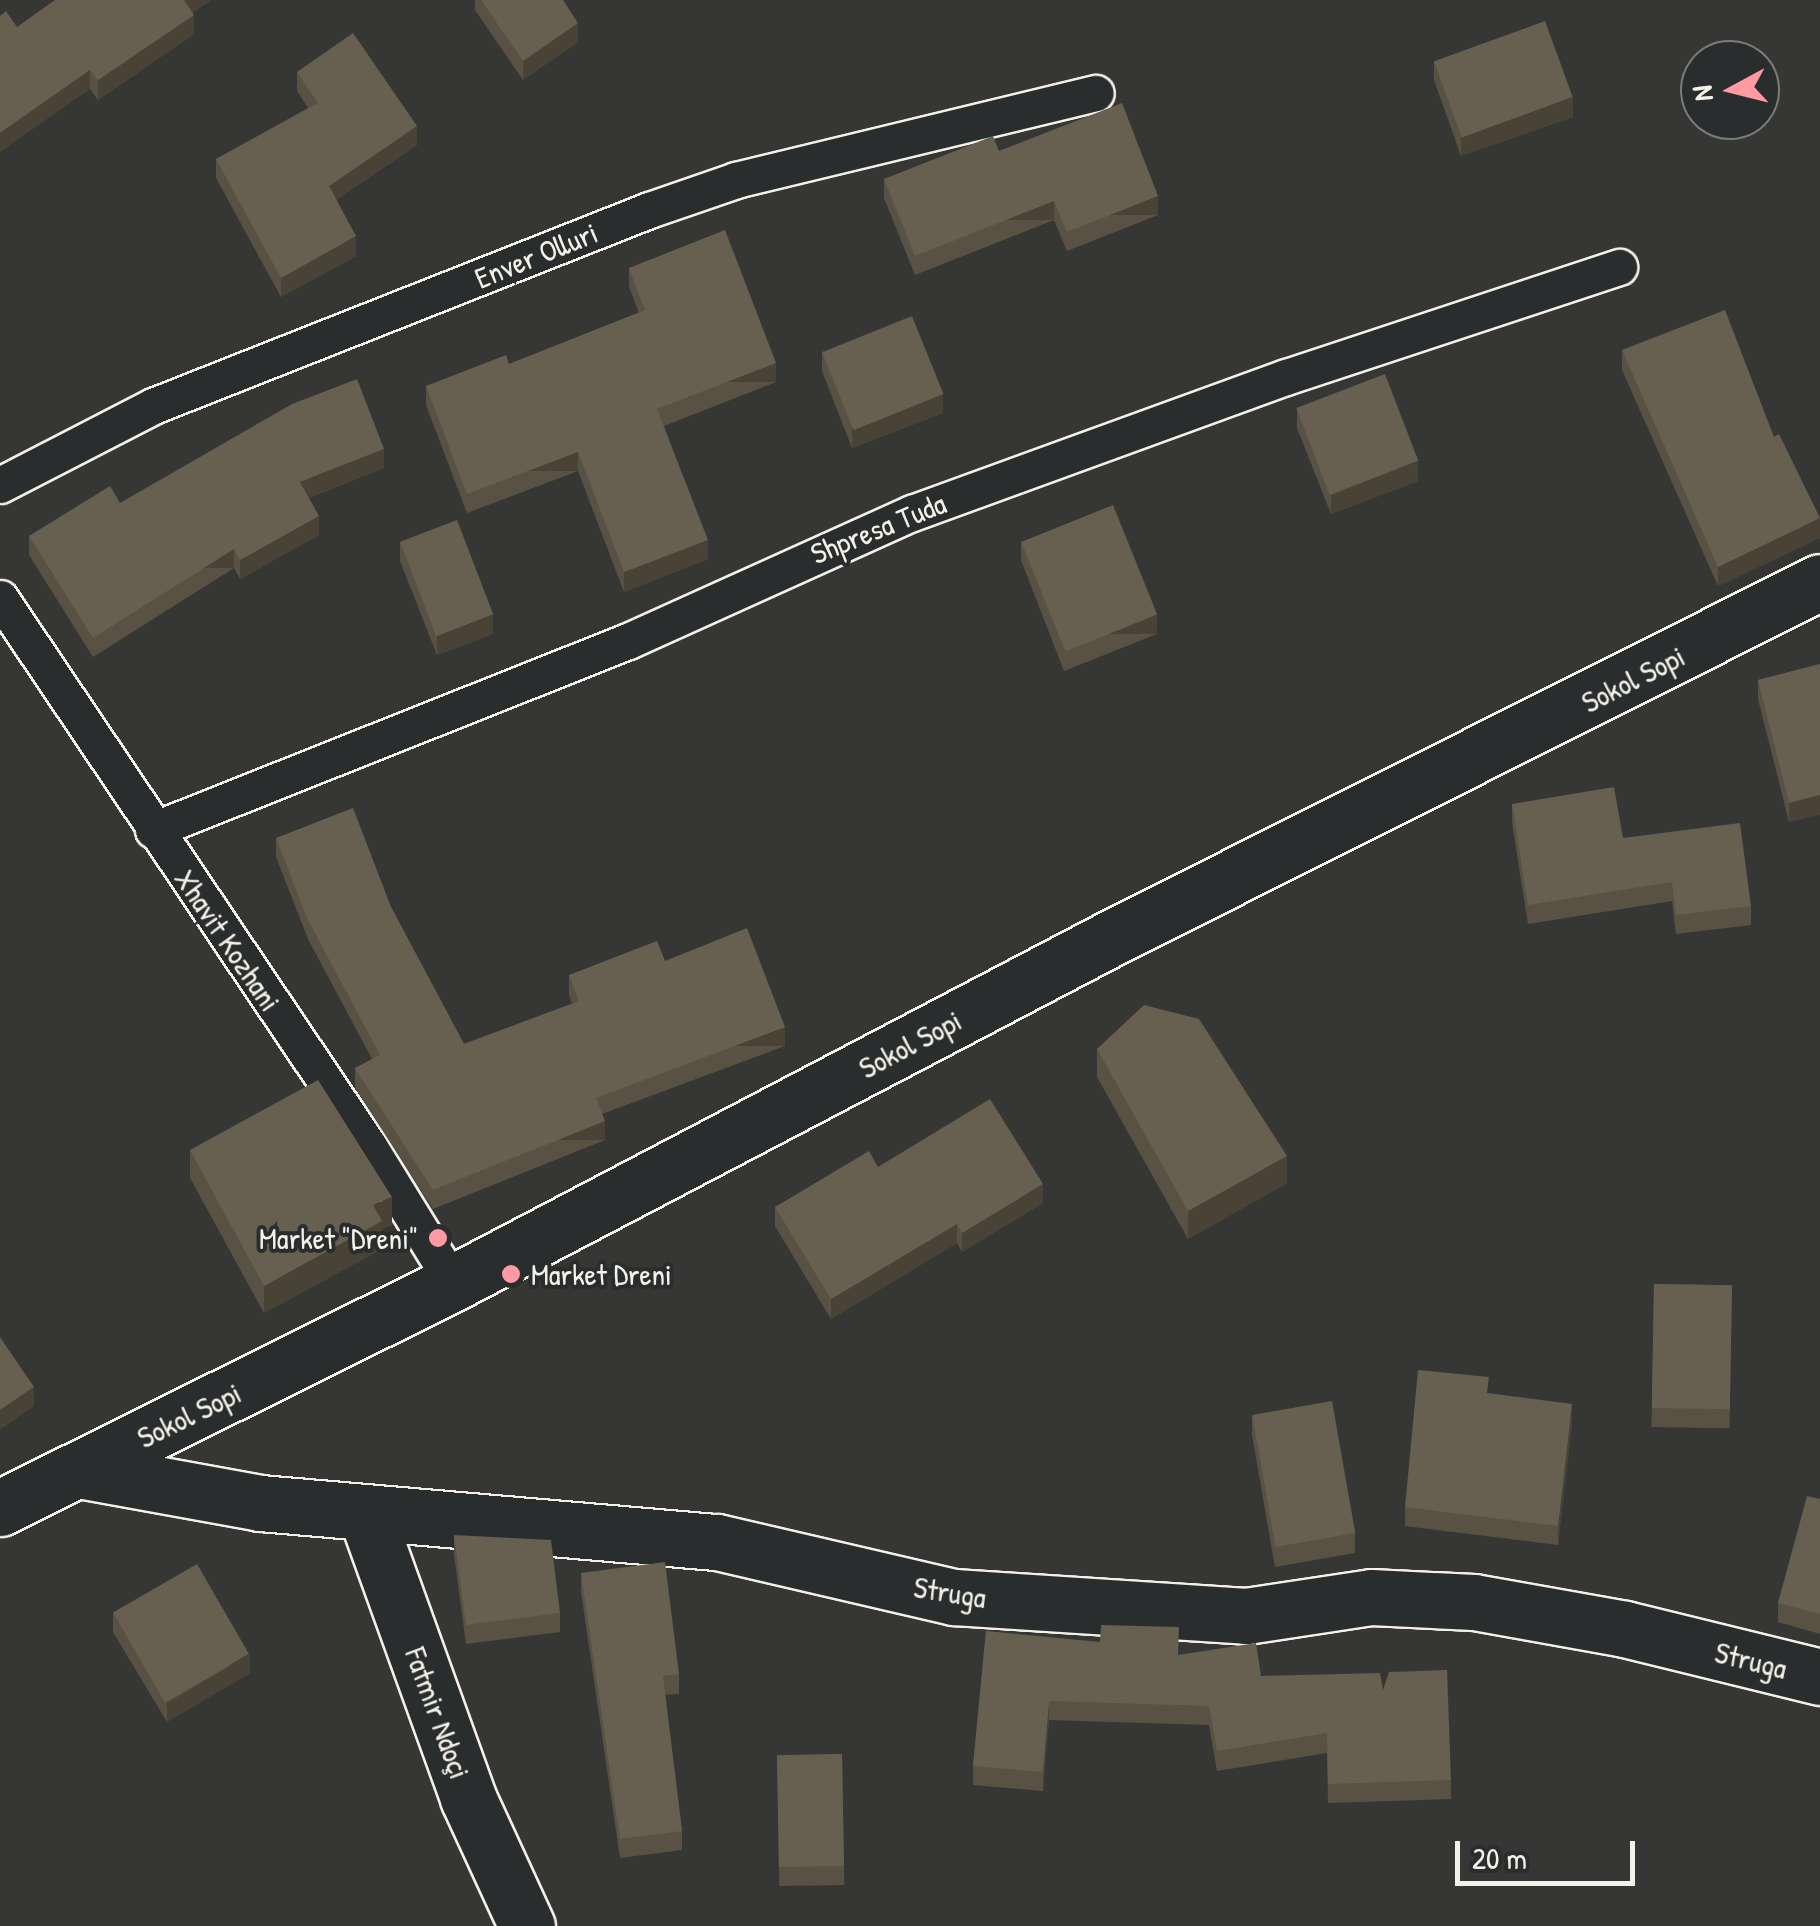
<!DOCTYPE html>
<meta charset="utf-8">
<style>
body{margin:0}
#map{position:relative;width:1820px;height:1926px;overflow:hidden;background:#363735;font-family:"Patrick Hand",sans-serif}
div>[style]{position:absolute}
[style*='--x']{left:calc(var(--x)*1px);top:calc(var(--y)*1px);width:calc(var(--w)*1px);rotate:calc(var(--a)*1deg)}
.roads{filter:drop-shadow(2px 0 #f4f1e8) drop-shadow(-2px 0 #f4f1e8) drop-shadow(0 2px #f4f1e8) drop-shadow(0 -2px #f4f1e8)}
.lane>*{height:35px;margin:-17.5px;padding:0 17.5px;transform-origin:17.5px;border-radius:17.5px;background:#2a2d2e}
.street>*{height:55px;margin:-27.5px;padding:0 27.5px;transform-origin:27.5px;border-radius:27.5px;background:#2a2d2e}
.secondary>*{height:55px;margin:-27.5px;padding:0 27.5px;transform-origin:27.5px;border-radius:27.5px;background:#2a2d2e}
.wall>*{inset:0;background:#595244;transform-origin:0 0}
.shaded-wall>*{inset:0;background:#484237;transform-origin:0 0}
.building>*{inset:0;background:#675f4f;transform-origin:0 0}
.dots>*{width:28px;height:28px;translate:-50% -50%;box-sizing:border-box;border:5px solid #2a2d2e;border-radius:50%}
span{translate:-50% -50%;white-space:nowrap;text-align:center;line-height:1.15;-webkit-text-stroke:8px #2a2d2e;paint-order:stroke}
.street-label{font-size:30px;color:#f4f1e8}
.poi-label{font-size:30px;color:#f4f1e8}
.right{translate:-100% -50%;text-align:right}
.left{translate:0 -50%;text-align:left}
.north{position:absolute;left:1680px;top:40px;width:100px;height:100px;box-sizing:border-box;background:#2a2d2e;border:2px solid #7b7b78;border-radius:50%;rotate:263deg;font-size:28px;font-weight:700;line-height:40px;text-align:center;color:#f4f1e8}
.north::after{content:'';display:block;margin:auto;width:35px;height:45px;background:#ff9aa2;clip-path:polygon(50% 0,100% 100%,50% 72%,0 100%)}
.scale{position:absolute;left:1455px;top:1841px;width:180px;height:45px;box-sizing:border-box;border:5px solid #f4f1e8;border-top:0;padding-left:12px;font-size:30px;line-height:35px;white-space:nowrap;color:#f4f1e8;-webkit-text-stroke:8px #2a2d2e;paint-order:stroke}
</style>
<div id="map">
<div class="roads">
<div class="lane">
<i style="--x:0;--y:485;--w:172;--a:-27.3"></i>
<i style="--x:153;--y:406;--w:533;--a:-21.56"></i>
<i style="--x:649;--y:210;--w:92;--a:-19"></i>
<i style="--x:736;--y:180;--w:370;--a:-13.6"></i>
<i style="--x:0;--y:598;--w:661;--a:56.05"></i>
<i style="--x:369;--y:1146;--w:161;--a:58.5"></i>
<i style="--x:153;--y:830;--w:511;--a:-21.7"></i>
<i style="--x:628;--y:641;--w:312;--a:-24.3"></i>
<i style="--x:912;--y:513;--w:398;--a:-20"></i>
<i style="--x:1286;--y:377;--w:351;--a:-18.3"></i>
</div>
<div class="street">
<i style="--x:79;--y:1470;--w:184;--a:10.3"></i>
<i style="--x:260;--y:1503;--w:459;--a:4.9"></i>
<i style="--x:717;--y:1542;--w:243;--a:13.1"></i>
<i style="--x:954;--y:1597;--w:293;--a:3.7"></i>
<i style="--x:1246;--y:1616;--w:126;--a:-8.6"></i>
<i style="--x:1371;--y:1597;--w:103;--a:2.8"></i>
<i style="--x:1474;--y:1602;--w:153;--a:10.1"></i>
<i style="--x:1625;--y:1629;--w:201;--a:13.8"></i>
<i style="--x:366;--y:1514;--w:302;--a:70.2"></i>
<i style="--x:468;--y:1798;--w:141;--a:65.3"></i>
</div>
<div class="secondary">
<i style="--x:0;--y:1508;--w:506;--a:-26.41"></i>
<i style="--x:453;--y:1283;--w:752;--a:-27.66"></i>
<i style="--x:1119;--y:934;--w:784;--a:-26.66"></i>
</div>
</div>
<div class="wall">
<i style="clip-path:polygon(55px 0,211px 0,193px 12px,194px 34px,98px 100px,90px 89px)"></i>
<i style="clip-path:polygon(475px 0,563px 0,578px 42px,523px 80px,475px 10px)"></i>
<i style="clip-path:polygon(1434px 61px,1573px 117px,1461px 156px,1434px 80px)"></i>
<i style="clip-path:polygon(297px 72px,417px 145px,336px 200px,356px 256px,281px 297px,216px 178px,216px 159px,308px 108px,297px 91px)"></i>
<i style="clip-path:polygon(999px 151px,1158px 215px,1067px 251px,1054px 220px,915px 275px,884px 198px,884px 179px)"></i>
<i style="clip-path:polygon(629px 268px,776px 382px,664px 426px,708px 559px,624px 592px,578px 471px,467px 513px,426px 405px,426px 386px,509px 364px,639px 313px,629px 287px)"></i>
<i style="clip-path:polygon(1622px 350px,1774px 437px,1820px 538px,1718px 586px,1622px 370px)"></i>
<i style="clip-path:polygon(822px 351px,943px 413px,852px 448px,822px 371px)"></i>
<i style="clip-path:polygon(1297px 409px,1418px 481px,1331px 514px,1297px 428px)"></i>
<i style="clip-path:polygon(384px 468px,309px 498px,319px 535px,240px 579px,234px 568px,93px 657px,29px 555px,29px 536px,120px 503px)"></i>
<i style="clip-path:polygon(1021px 541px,1157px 634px,1064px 671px,1021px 560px)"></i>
<i style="clip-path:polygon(400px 542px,493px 634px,437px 655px,400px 561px)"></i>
<i style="clip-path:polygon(1820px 664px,1789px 822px,1758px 699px,1758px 680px)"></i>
<i style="clip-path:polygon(1512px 804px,1751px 906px,1751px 925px,1676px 934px,1672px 901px,1528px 924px,1512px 823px)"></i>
<i style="clip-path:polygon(276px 838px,391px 907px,464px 1044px,572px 1004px,569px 995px,569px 975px,665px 961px,785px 1046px,602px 1114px,605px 1140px,433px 1209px,355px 1088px,355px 1068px,372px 1059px,308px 939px,276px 857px)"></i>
<i style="clip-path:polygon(1097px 1049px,1287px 1183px,1188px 1239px,1097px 1077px)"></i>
<i style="clip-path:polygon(190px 1150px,392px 1225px,382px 1229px,382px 1249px,264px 1313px,190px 1178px)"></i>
<i style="clip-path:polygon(878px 1167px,1043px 1203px,962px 1252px,957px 1243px,831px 1319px,775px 1226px,775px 1207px)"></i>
<i style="left:1654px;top:1284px;width:78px;height:143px;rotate:1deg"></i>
<i style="clip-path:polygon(1489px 1394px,1572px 1423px,1558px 1545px,1405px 1526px,1405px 1507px)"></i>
<i style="clip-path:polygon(1252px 1415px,1355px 1533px,1355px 1553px,1275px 1567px,1252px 1435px)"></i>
<i style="clip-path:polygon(1820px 1499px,1820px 1634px,1778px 1622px,1778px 1603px)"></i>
<i style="clip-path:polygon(454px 1535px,560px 1613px,560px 1632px,466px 1644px,454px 1554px)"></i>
<i style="clip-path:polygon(581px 1573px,679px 1674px,679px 1694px,665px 1695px,682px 1831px,682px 1850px,620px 1858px,581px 1592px)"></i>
<i style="clip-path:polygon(113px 1613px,250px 1673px,167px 1722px,113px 1632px)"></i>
<i style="clip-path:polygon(986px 1631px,1178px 1655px,1261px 1676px,1383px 1690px,1451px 1780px,1451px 1799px,1328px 1803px,1327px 1753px,1217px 1771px,1209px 1725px,1049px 1720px,1043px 1791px,973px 1785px,973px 1766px)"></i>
<i style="left:842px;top:1754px;width:131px;height:65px;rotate:89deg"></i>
</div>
<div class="shaded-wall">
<i style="clip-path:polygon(184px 0,211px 0,184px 18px)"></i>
<i style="clip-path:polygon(194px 15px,194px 34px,98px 100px,98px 80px)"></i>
<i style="clip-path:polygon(578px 23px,578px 42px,523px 80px,523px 61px)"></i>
<i style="clip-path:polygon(90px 70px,90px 89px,0 152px,0 133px)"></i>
<i style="clip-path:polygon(1573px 97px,1573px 117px,1461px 156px,1461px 137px)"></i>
<i style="clip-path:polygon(417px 126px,417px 145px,329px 205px,329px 186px)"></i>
<i style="left:1158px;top:196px;width:19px;height:98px;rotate:90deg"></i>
<i style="left:1054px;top:201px;width:19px;height:149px;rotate:90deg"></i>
<i style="clip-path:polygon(356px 236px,356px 256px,281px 297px,281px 278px)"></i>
<i style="left:776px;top:363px;width:19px;height:128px;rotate:90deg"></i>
<i style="clip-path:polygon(943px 394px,943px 413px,852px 448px,852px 428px)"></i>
<i style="clip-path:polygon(384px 449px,384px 468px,300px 501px,300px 482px)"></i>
<i style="left:578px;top:452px;width:19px;height:119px;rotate:90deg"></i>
<i style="clip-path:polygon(1418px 461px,1418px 481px,1331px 514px,1331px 495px)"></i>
<i style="clip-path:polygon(319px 516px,319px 535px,240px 579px,240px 560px)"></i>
<i style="clip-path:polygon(1820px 518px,1820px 538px,1718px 586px,1718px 567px)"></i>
<i style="clip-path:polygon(708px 540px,708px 559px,624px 592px,624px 572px)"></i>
<i style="left:234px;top:549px;width:19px;height:167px;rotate:90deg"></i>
<i style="clip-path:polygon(493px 614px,493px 634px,437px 655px,437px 636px)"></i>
<i style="left:1157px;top:615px;width:19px;height:100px;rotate:90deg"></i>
<i style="clip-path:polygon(1820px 795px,1820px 815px,1789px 822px,1789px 803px)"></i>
<i style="left:785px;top:1027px;width:19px;height:202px;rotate:90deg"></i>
<i style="left:605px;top:1121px;width:19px;height:185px;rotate:90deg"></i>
<i style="clip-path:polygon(1287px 1156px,1287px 1183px,1188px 1239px,1188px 1211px)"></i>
<i style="clip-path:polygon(1043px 1184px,1043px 1203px,962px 1252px,962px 1233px)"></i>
<i style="clip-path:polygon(392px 1197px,392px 1225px,382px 1229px,382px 1249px,264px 1313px,264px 1286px,373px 1205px)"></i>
<i style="clip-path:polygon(957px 1224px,957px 1243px,831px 1319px,831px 1299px)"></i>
<i style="clip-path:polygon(34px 1387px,34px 1406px,0 1430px,0 1410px)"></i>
<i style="clip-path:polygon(1572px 1404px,1572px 1423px,1558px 1545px,1558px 1526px)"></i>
<i style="clip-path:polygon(250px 1654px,250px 1673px,167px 1722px,167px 1703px)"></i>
<i style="clip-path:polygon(1049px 1701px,1049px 1720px,1043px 1791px,1043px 1772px)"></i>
</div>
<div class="building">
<i style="clip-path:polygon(55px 0,184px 0,194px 15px,98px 80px,90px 70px,0 133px,0 16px,6px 11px,17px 27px)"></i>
<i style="clip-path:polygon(481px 0,563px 0,578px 23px,523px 61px)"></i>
<i style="left:1545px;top:21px;width:81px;height:118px;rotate:70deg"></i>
<i style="clip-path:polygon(353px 33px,417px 126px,329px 186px,356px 236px,281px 278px,216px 159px,318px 103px,297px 72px)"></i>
<i style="clip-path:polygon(1122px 103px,1158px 196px,1067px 232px,1054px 201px,915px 256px,884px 179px,993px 136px,999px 151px)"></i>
<i style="clip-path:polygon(725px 230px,776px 363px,657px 409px,708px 540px,624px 572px,578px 452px,467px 494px,426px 386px,506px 355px,509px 364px,645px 310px,629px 268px)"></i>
<i style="clip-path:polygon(1725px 310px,1774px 437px,1779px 434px,1820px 518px,1718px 567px,1622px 350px)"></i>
<i style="left:912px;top:316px;width:84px;height:97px;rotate:68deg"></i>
<i style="left:1385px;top:374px;width:93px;height:95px;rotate:69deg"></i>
<i style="clip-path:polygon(357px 379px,384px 449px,300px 482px,319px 516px,240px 560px,234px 549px,93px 638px,29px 536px,110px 486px,120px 503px,292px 404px)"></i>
<i style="left:1113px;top:505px;width:118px;height:99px;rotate:68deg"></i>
<i style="left:457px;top:520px;width:101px;height:61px;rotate:69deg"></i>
<i style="clip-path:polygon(1820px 664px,1820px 795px,1789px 803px,1758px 680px)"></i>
<i style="clip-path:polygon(1614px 787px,1623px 838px,1740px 823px,1751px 906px,1676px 915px,1672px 882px,1528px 905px,1512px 804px)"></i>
<i style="clip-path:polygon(353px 808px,391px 907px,464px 1044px,579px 1001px,569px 975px,657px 941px,665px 961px,747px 928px,785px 1027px,596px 1098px,605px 1121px,433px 1190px,355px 1068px,380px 1055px,308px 920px,276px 838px)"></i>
<i style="clip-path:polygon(1144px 1005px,1199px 1019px,1287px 1156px,1188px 1211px,1097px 1049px)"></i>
<i style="clip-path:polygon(318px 1080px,392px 1197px,373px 1205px,382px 1221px,264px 1286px,190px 1150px)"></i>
<i style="clip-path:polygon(990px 1099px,1043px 1184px,962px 1233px,957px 1224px,831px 1299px,775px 1207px,869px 1151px,878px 1167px)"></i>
<i style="left:1654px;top:1284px;width:78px;height:124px;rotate:1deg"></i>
<i style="clip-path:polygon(0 1337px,34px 1387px,0 1410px)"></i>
<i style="clip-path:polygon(1418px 1370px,1489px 1377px,1487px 1393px,1572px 1404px,1558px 1526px,1405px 1507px)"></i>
<i style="left:1332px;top:1401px;width:134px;height:81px;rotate:80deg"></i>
<i style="clip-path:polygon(1807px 1496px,1820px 1499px,1820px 1614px,1778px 1603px)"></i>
<i style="clip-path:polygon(454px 1535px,551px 1540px,560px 1613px,466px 1625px)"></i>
<i style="clip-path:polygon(665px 1562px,679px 1674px,663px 1676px,682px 1831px,620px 1839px,581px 1573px)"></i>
<i style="left:197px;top:1564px;width:104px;height:97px;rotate:60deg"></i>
<i style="clip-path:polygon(1101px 1625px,1179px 1627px,1178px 1655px,1256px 1643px,1261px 1676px,1380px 1673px,1383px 1690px,1389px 1672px,1447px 1670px,1451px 1780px,1328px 1784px,1327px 1733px,1217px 1751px,1209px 1706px,1049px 1701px,1043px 1772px,973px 1766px,986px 1631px,1100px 1642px)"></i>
<i style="left:842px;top:1754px;width:112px;height:65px;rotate:89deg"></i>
</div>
<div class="dots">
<i style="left:438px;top:1238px;background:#ff9aa2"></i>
<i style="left:511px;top:1274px;background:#ff9aa2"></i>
</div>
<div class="street-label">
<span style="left:536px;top:255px;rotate:-22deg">Enver Olluri</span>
<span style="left:878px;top:528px;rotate:-22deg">Shpresa Tuda</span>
<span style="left:1633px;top:679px;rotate:-27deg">Sokol Sopi</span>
<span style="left:228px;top:940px;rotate:56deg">Xhavit Kozhani</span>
<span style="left:910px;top:1044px;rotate:-28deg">Sokol Sopi</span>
<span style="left:189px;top:1415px;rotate:-26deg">Sokol Sopi</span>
<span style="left:950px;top:1592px;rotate:9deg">Struga</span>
<span style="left:1751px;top:1660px;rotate:14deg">Struga</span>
<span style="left:438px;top:1713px;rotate:70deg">Fatmir Ndoçi</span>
</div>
<div class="poi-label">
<span class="right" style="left:418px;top:1238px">Market "Dreni"</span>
<span class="left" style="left:531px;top:1274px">Market Dreni</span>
</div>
<div class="north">N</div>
<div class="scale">20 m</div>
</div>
